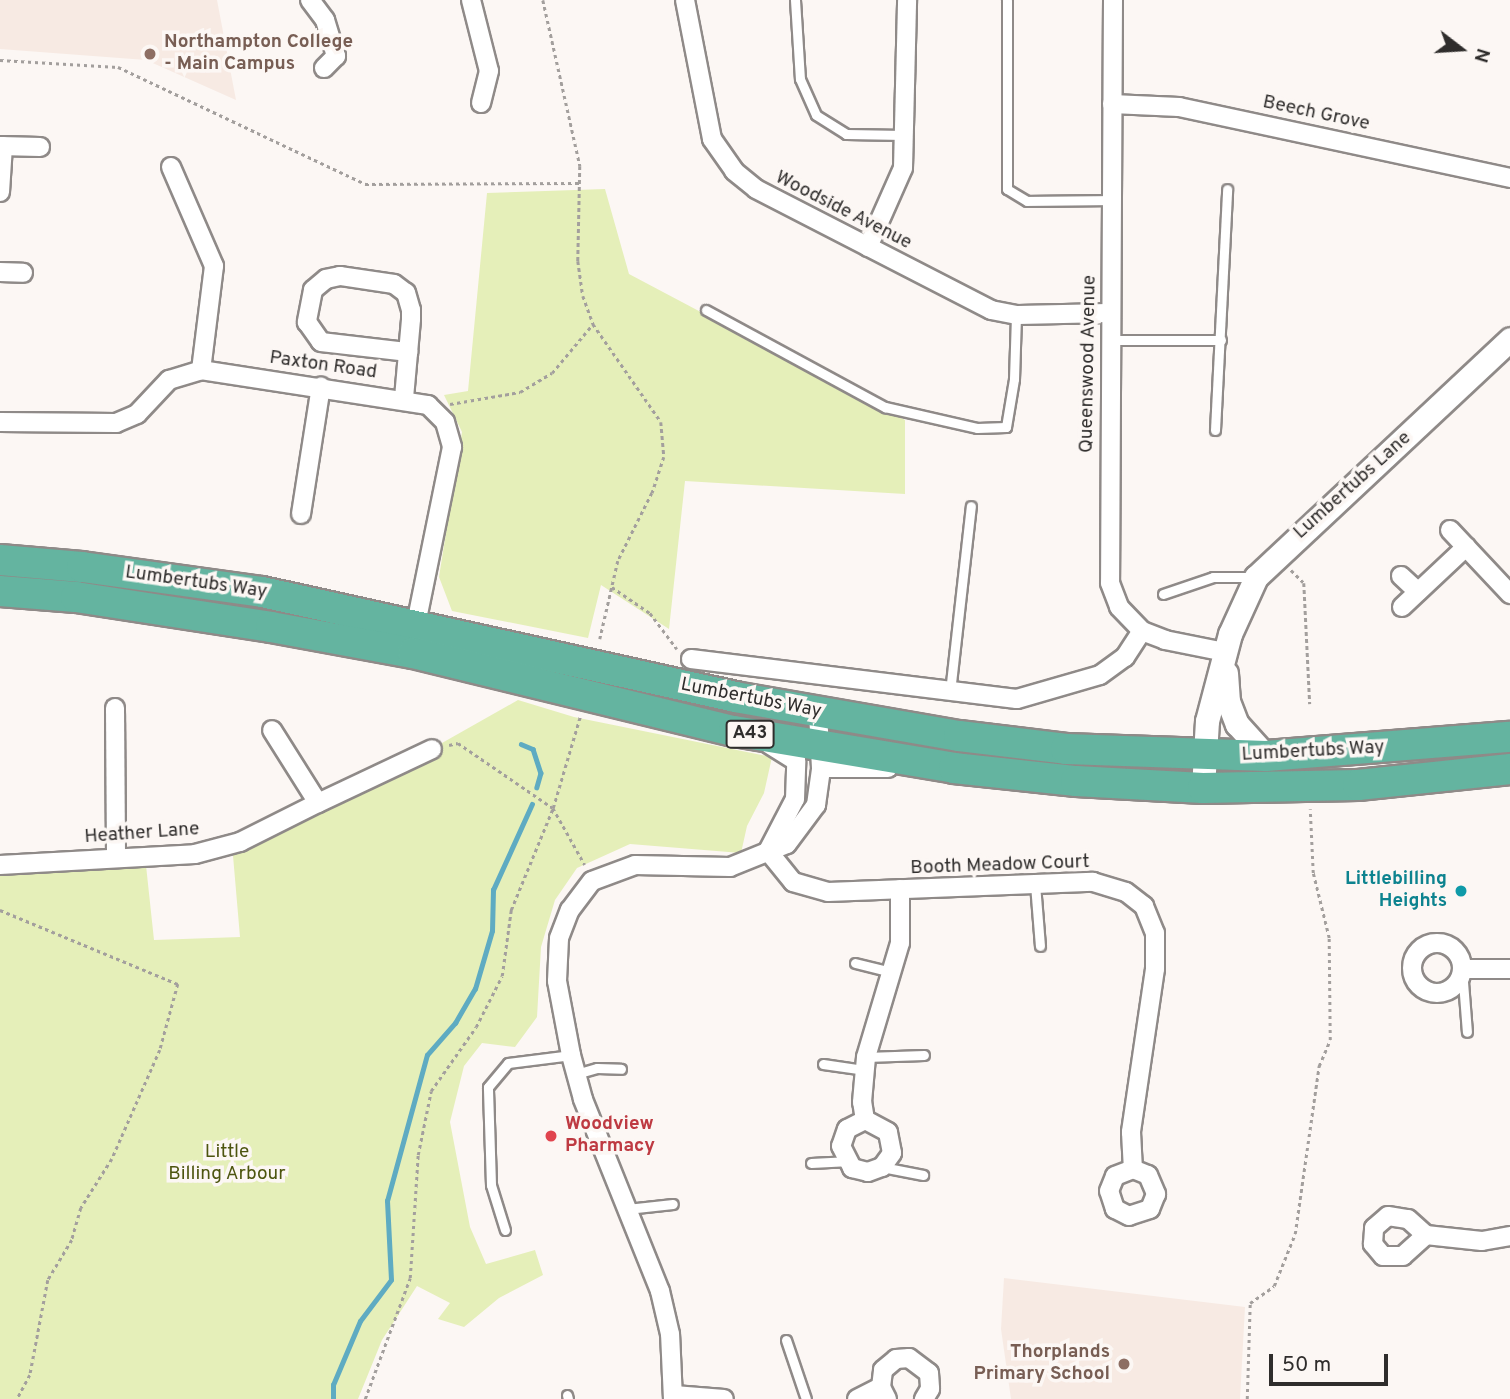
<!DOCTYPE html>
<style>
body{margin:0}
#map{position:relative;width:1510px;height:1399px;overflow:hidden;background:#fcf7f4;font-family:Overpass,sans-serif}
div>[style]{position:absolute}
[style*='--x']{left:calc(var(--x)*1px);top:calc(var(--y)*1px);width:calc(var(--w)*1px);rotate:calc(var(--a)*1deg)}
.built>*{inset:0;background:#f7eae3}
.green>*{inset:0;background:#e5efb9}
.stream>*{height:4.5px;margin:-2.25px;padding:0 2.25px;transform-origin:2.25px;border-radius:2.25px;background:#5eabc2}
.path>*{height:2.5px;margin-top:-1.25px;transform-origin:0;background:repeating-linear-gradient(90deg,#a39f9d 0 3.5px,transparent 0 7px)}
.roads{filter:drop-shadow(2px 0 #8f8a88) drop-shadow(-2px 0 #8f8a88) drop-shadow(0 2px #8f8a88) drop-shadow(0 -2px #8f8a88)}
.service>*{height:9px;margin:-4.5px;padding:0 4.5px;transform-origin:4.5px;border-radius:4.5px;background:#fff}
.minor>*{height:18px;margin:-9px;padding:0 9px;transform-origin:9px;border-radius:9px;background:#fff}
.minor>.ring{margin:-9px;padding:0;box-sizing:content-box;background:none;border:18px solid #fff;border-radius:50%}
.tertiary>*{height:23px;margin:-11.5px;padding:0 11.5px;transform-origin:11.5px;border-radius:11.5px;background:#fff}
.trunk>*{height:30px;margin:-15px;padding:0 15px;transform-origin:15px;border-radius:15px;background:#64b4a0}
.dots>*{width:19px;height:19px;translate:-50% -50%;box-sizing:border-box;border:4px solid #fcf7f4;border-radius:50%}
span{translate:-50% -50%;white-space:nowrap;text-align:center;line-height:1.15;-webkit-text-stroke:7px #fcf7f4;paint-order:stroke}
.shield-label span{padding:2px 5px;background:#fcf7f4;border:2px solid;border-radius:5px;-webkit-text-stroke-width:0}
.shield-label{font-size:18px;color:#2f2d2c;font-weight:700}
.education-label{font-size:19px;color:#785e54;font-weight:700}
.left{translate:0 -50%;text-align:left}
.right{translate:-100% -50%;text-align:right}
.street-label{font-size:19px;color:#2f2d2c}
.culture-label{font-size:19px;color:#0d838f;font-weight:700}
.health-label{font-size:19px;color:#be3a42;font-weight:700}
.park-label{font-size:19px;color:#4d550f}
.north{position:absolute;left:1426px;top:14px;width:70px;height:70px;-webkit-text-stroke:5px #fcf7f4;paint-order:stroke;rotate:107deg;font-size:19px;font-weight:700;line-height:28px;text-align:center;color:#2f2d2c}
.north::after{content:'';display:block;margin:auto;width:24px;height:32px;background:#2f2d2c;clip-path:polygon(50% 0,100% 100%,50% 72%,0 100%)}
.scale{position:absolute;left:1269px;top:1354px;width:119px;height:32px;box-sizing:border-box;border:4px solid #2f2d2c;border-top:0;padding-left:9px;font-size:21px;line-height:24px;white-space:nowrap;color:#2f2d2c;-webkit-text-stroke:5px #fcf7f4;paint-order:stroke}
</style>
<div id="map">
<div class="built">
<i style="clip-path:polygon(0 0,217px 0,236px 100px,146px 60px,0 49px)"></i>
<i style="clip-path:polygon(1004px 1278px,1245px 1307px,1240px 1399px,1011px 1399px,1001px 1329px)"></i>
</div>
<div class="green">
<i style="clip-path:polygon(605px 189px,629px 274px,905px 420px,905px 494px,685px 481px,669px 629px,601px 585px,588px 638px,452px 611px,439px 577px,462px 432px,444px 395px,468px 391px,487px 193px)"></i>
<i style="clip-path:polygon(518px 700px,574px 717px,772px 757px,764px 793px,747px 826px,741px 853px,630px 844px,577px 868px,555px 900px,541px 947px,537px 1017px,515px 1047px,482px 1043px,464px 1066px,450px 1122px,470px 1227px,486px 1264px,535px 1250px,543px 1275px,499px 1298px,464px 1327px,438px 1319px,450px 1303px,417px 1286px,382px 1340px,358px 1399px,0 1399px,0 866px,145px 856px,154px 940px,240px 937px,232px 844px,389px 773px)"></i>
</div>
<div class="stream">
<i style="--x:521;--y:744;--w:13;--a:23"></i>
<i style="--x:533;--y:749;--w:25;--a:72"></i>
<i style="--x:541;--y:773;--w:15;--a:106"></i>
<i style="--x:333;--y:1399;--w:14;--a:-90"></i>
<i style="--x:333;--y:1385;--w:69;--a:-67.1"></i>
<i style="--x:360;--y:1321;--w:51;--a:-52.9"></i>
<i style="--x:391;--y:1280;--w:79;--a:-92.9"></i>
<i style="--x:387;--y:1201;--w:151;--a:-74.7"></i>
<i style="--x:427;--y:1055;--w:43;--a:-48.8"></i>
<i style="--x:455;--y:1023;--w:39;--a:-60"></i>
<i style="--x:475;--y:989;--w:60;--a:-73.7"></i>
<i style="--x:492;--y:931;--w:41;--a:-88.6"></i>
<i style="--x:493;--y:890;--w:94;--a:-65.6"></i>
</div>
<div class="path">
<i style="--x:543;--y:0;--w:170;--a:77.4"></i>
<i style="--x:580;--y:166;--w:95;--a:91.2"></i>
<i style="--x:578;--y:261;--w:35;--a:82"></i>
<i style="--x:583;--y:296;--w:30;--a:70"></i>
<i style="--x:593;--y:324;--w:119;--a:55.2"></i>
<i style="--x:661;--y:422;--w:35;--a:85"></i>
<i style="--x:664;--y:457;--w:38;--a:108"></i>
<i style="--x:652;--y:493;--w:76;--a:116.6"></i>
<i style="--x:618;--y:561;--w:80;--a:103"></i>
<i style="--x:0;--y:60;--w:118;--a:3.4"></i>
<i style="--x:118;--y:67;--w:273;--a:25.3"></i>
<i style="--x:365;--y:184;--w:214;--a:-0.3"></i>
<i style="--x:450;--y:404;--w:71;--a:-9.7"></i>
<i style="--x:520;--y:392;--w:37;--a:-31"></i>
<i style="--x:552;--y:373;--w:64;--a:-50.1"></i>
<i style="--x:1291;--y:570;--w:18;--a:45"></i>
<i style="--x:1304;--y:583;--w:121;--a:87.2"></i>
<i style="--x:612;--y:587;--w:46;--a:34.4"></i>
<i style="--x:650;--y:613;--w:45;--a:53.1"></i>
<i style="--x:449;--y:745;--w:9;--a:-13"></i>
<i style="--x:458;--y:743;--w:115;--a:34.4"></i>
<i style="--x:553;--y:808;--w:65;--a:60.7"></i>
<i style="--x:0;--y:910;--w:193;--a:22.6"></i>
<i style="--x:178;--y:984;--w:68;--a:105.3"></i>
<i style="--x:160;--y:1050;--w:119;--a:113.8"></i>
<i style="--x:112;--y:1159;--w:58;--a:122.3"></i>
<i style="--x:81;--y:1208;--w:33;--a:106"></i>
<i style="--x:72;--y:1240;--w:47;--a:121"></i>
<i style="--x:48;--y:1280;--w:97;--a:100.7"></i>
<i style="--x:30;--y:1375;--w:27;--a:118"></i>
<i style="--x:365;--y:1399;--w:129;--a:-69.6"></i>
<i style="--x:410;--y:1278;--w:123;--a:-86.3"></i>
<i style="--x:418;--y:1155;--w:65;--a:-78.5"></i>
<i style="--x:431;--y:1091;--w:78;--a:-54.9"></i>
<i style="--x:476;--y:1027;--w:57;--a:-63"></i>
<i style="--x:502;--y:976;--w:67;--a:-82.2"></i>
<i style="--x:511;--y:910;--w:110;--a:-67.6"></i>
<i style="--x:553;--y:808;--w:95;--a:-73.5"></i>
<i style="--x:1247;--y:1399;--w:96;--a:-88.2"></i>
<i style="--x:1250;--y:1303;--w:29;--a:-35"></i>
<i style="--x:1274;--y:1286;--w:56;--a:-68"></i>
<i style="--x:1295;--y:1234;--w:170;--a:-81.9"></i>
<i style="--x:1319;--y:1066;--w:28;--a:-67"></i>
<i style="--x:1330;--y:1040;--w:102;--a:-90.6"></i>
<i style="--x:1329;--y:938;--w:67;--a:-103.8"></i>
<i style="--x:1313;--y:873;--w:64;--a:-92.7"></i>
</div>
<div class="roads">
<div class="service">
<i style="--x:795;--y:0;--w:79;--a:86.4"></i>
<i style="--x:800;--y:79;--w:39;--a:66"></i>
<i style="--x:816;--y:115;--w:36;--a:32"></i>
<i style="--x:846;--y:134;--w:58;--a:1"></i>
<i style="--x:1007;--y:0;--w:189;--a:90"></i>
<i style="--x:1007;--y:189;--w:23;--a:31"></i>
<i style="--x:1027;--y:201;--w:85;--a:-0.7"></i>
<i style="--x:706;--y:310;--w:204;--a:28.5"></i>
<i style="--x:885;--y:407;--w:94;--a:12.9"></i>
<i style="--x:977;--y:428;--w:29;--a:-2"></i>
<i style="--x:1006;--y:427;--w:49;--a:-80.5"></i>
<i style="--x:1014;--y:379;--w:64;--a:-88.2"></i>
<i style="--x:1110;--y:340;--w:111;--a:0"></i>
<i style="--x:1215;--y:430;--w:241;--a:-87.1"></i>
<i style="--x:1163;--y:594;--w:53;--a:-18.8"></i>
<i style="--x:1213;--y:577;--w:40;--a:0"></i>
<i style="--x:950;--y:692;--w:187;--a:-83.6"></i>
<i style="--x:1035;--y:884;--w:62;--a:85.4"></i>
<i style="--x:855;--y:963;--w:37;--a:14"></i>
<i style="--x:1462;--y:969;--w:63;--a:85.5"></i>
<i style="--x:866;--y:1057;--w:58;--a:-2"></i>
<i style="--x:823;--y:1064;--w:41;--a:8.3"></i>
<i style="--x:576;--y:1074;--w:22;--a:-16"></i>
<i style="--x:597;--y:1068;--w:24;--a:2"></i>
<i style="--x:811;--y:1163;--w:34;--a:-3"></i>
<i style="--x:882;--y:1167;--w:42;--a:11"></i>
<i style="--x:627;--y:1209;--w:46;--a:-6.2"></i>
<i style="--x:505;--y:1230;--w:47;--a:-107.3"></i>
<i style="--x:491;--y:1185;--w:98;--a:-91.8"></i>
<i style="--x:488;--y:1087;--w:31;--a:-50"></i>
<i style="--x:508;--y:1063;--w:64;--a:-7.2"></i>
<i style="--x:786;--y:1340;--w:62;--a:71.3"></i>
<i style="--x:567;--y:1395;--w:4;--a:76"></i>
</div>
<div class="minor">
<i style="--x:310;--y:0;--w:25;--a:53"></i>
<i style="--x:325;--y:20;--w:38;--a:73"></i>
<i style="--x:336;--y:56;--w:17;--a:135"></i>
<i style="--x:471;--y:0;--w:73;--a:75.8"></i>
<i style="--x:489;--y:71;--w:33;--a:104"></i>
<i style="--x:685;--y:0;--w:142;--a:79"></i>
<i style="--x:712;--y:139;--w:39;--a:55"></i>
<i style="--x:734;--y:171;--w:28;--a:39"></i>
<i style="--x:756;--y:189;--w:264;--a:27.2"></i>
<i style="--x:991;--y:310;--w:25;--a:11"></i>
<i style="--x:1016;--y:315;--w:94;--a:-1.2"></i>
<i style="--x:1113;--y:0;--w:583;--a:90.29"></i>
<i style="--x:1110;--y:583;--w:26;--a:69"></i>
<i style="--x:1119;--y:607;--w:33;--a:46"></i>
<i style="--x:1142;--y:631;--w:25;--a:21"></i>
<i style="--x:1165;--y:640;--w:61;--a:11.3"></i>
<i style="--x:1112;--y:104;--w:67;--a:2.6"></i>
<i style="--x:1179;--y:107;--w:339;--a:12.1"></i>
<i style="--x:0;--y:146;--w:40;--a:1.4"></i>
<i style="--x:171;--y:167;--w:108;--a:66.5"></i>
<i style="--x:214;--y:266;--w:105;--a:97.1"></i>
<i style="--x:0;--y:192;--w:46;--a:-86.3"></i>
<i style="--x:868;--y:247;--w:86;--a:-66.1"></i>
<i style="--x:903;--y:168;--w:168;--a:-88.6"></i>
<i style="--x:0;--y:272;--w:23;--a:2"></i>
<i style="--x:404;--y:398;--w:79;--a:-84.9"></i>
<i style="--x:411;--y:319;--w:9;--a:-90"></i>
<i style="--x:411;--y:310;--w:18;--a:-106"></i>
<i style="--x:406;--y:293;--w:15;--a:-143"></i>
<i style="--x:394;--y:284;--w:55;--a:-171.6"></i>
<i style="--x:340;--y:276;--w:14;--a:168"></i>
<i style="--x:326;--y:279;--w:17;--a:140"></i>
<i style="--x:313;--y:290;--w:33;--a:101"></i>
<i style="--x:307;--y:322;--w:24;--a:55"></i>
<i style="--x:321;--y:342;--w:88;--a:6.6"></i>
<i style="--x:0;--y:422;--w:116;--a:0.5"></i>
<i style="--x:116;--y:423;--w:23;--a:-23"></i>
<i style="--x:137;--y:414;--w:47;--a:-46.7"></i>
<i style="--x:169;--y:380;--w:34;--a:-17"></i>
<i style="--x:201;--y:370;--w:230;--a:8.8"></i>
<i style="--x:428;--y:405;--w:24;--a:45"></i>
<i style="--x:445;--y:422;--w:26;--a:74"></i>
<i style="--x:452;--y:447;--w:181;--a:101.5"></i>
<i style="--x:301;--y:514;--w:129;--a:-81.1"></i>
<i style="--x:1450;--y:530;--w:88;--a:46.8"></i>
<i style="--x:1401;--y:576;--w:23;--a:43"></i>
<i style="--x:1402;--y:607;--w:88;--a:-43.2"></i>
<i style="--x:691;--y:659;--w:328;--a:7"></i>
<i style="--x:1017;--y:699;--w:86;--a:-16.1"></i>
<i style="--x:1100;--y:675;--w:31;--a:-36"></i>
<i style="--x:1125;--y:657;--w:31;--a:-57"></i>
<i style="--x:115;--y:708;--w:149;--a:89.6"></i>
<i style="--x:821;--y:768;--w:67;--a:0"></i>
<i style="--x:318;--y:803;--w:126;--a:-25.3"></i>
<i style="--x:768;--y:851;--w:40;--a:51"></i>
<i style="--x:793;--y:882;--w:36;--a:16"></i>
<i style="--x:828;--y:892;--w:265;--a:-2.2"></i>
<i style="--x:1093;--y:882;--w:34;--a:17"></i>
<i style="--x:1126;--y:892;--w:23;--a:38"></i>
<i style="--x:1144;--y:906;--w:29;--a:68"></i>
<i style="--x:1155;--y:933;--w:36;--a:90"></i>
<i style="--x:1155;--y:969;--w:165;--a:98.4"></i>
<i style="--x:1131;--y:1132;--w:37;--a:87"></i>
<i style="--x:1133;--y:1169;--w:16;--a:22"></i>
<i style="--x:1148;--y:1175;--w:21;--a:67"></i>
<i style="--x:1156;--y:1194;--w:16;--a:112"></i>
<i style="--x:1150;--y:1209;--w:22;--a:162"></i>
<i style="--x:1129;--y:1216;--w:16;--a:-153"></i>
<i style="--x:1115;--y:1209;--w:19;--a:-108"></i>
<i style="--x:1109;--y:1191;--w:16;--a:-68"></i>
<i style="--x:1115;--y:1176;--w:19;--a:-21"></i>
<i style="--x:768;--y:851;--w:59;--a:-62.6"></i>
<i style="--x:795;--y:799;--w:38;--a:-88"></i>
<i style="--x:796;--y:761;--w:32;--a:-148"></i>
<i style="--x:0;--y:865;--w:195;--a:-3.2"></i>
<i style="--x:195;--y:854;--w:47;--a:-14.9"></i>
<i style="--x:240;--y:842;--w:87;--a:-26.6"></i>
<i style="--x:318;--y:803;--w:86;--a:-122.2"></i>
<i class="ring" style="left:1412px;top:943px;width:32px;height:32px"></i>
<i style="--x:1462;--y:969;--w:48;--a:0"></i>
<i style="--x:865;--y:1120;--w:20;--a:153"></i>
<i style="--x:847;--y:1129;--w:18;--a:109"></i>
<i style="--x:841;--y:1146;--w:25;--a:63"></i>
<i style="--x:852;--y:1168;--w:16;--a:14"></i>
<i style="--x:868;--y:1172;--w:15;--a:-20"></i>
<i style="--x:882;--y:1167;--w:17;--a:-54"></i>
<i style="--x:892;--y:1153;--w:21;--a:-101"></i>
<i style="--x:888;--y:1132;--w:26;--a:-152"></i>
<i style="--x:865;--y:1120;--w:18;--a:-99"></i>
<i style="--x:862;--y:1102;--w:45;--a:-84.9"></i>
<i style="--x:866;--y:1057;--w:119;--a:-73.4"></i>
<i style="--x:900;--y:943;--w:54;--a:-90"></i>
<i style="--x:1426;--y:1235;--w:31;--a:138"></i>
<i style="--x:1403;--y:1256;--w:20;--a:180"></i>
<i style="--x:1383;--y:1256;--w:16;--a:-130"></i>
<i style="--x:1373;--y:1244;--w:16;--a:-86"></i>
<i style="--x:1374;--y:1228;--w:18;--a:-41"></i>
<i style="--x:1388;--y:1216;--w:20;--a:9"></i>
<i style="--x:1408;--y:1219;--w:24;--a:42"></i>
<i style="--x:1426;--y:1235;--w:56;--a:6.1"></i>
<i style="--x:1482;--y:1241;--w:28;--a:-10"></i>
<i style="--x:674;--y:1395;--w:50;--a:4.6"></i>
<i style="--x:673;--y:1399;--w:65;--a:-92.6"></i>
<i style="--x:670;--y:1334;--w:44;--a:-103.1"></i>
<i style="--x:660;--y:1291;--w:207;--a:-111.9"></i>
<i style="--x:583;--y:1099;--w:46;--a:-105.3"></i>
<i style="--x:571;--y:1055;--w:75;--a:-100.7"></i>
<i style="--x:557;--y:981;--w:43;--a:-87.3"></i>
<i style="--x:559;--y:938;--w:30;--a:-69"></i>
<i style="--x:570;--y:910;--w:36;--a:-53"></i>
<i style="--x:592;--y:881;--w:46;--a:-20.4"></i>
<i style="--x:635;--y:865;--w:95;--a:1.2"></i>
<i style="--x:730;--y:867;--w:61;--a:-22"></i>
<i style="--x:787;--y:844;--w:49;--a:-53.4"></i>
<i style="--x:816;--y:805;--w:37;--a:-82"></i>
<i style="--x:821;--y:768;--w:55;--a:-93.1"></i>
<i style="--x:857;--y:1399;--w:27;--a:-27"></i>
<i style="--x:887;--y:1399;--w:13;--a:-117"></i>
<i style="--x:881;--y:1387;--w:17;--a:-83"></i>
<i style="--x:883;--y:1370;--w:17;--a:-40"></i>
<i style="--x:896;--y:1359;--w:13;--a:-4"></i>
<i style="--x:909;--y:1358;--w:25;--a:37"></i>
<i style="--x:929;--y:1373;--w:16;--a:86"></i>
<i style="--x:930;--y:1389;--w:12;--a:121"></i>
</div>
<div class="tertiary">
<i style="--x:1226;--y:673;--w:28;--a:86"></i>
<i style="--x:1228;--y:701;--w:25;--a:69"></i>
<i style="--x:1237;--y:724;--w:43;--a:47.8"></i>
<i style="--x:1203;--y:788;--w:67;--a:-86.6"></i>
<i style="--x:1207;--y:721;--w:90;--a:-75.2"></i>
<i style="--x:1230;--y:634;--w:63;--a:-65.5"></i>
<i style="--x:1256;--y:577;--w:348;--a:-43.1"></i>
</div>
<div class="trunk">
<i style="--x:0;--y:560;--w:82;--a:4.9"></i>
<i style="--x:82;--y:567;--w:182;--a:7.9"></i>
<i style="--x:262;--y:592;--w:485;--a:12.5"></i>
<i style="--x:735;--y:697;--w:227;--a:9.9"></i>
<i style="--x:959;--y:736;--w:108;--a:6.9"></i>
<i style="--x:1066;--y:749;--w:200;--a:2"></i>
<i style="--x:1266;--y:756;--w:245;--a:-4.5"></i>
<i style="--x:0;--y:591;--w:76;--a:4.5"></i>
<i style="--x:76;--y:597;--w:197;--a:8.7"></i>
<i style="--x:271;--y:627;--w:144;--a:10.4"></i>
<i style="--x:413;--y:653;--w:330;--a:13.7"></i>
<i style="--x:734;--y:731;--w:223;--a:9.5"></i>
<i style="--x:954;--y:768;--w:123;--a:6.1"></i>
<i style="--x:1076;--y:781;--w:127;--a:3.2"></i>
<i style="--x:1203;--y:788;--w:155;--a:-1.1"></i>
<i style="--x:1358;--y:785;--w:153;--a:-6"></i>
</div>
</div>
<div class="dots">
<i style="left:150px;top:54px;background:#8d6e63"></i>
<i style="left:1461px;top:891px;background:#0f9aa8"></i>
<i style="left:551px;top:1136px;background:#e0444e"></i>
<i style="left:1124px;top:1364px;background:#8d6e63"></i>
</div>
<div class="shield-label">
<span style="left:750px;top:734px">A43</span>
</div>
<div class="education-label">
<span class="left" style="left:164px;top:54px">Northampton College<br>- Main Campus</span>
<span class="right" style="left:1110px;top:1364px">Thorplands<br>Primary School</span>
</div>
<div class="street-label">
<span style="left:1316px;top:114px;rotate:12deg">Beech Grove</span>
<span style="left:843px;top:211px;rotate:27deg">Woodside Avenue</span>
<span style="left:1089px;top:364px;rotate:-89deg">Queenswood Avenue</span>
<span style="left:323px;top:366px;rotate:8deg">Paxton Road</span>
<span style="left:1353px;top:486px;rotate:-42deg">Lumbertubs Lane</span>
<span style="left:196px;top:583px;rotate:8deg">Lumbertubs Way</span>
<span style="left:751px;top:699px;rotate:11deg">Lumbertubs Way</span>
<span style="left:1313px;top:752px;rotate:-3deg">Lumbertubs Way</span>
<span style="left:142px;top:834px;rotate:-4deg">Heather Lane</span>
<span style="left:1000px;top:866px;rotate:-2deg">Booth Meadow Court</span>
</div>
<div class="culture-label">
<span class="right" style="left:1447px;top:891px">Littlebilling<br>Heights</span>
</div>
<div class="health-label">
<span class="left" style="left:565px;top:1136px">Woodview<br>Pharmacy</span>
</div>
<div class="park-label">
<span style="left:227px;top:1164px">Little<br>Billing Arbour</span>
</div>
<div class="north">N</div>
<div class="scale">50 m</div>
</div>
